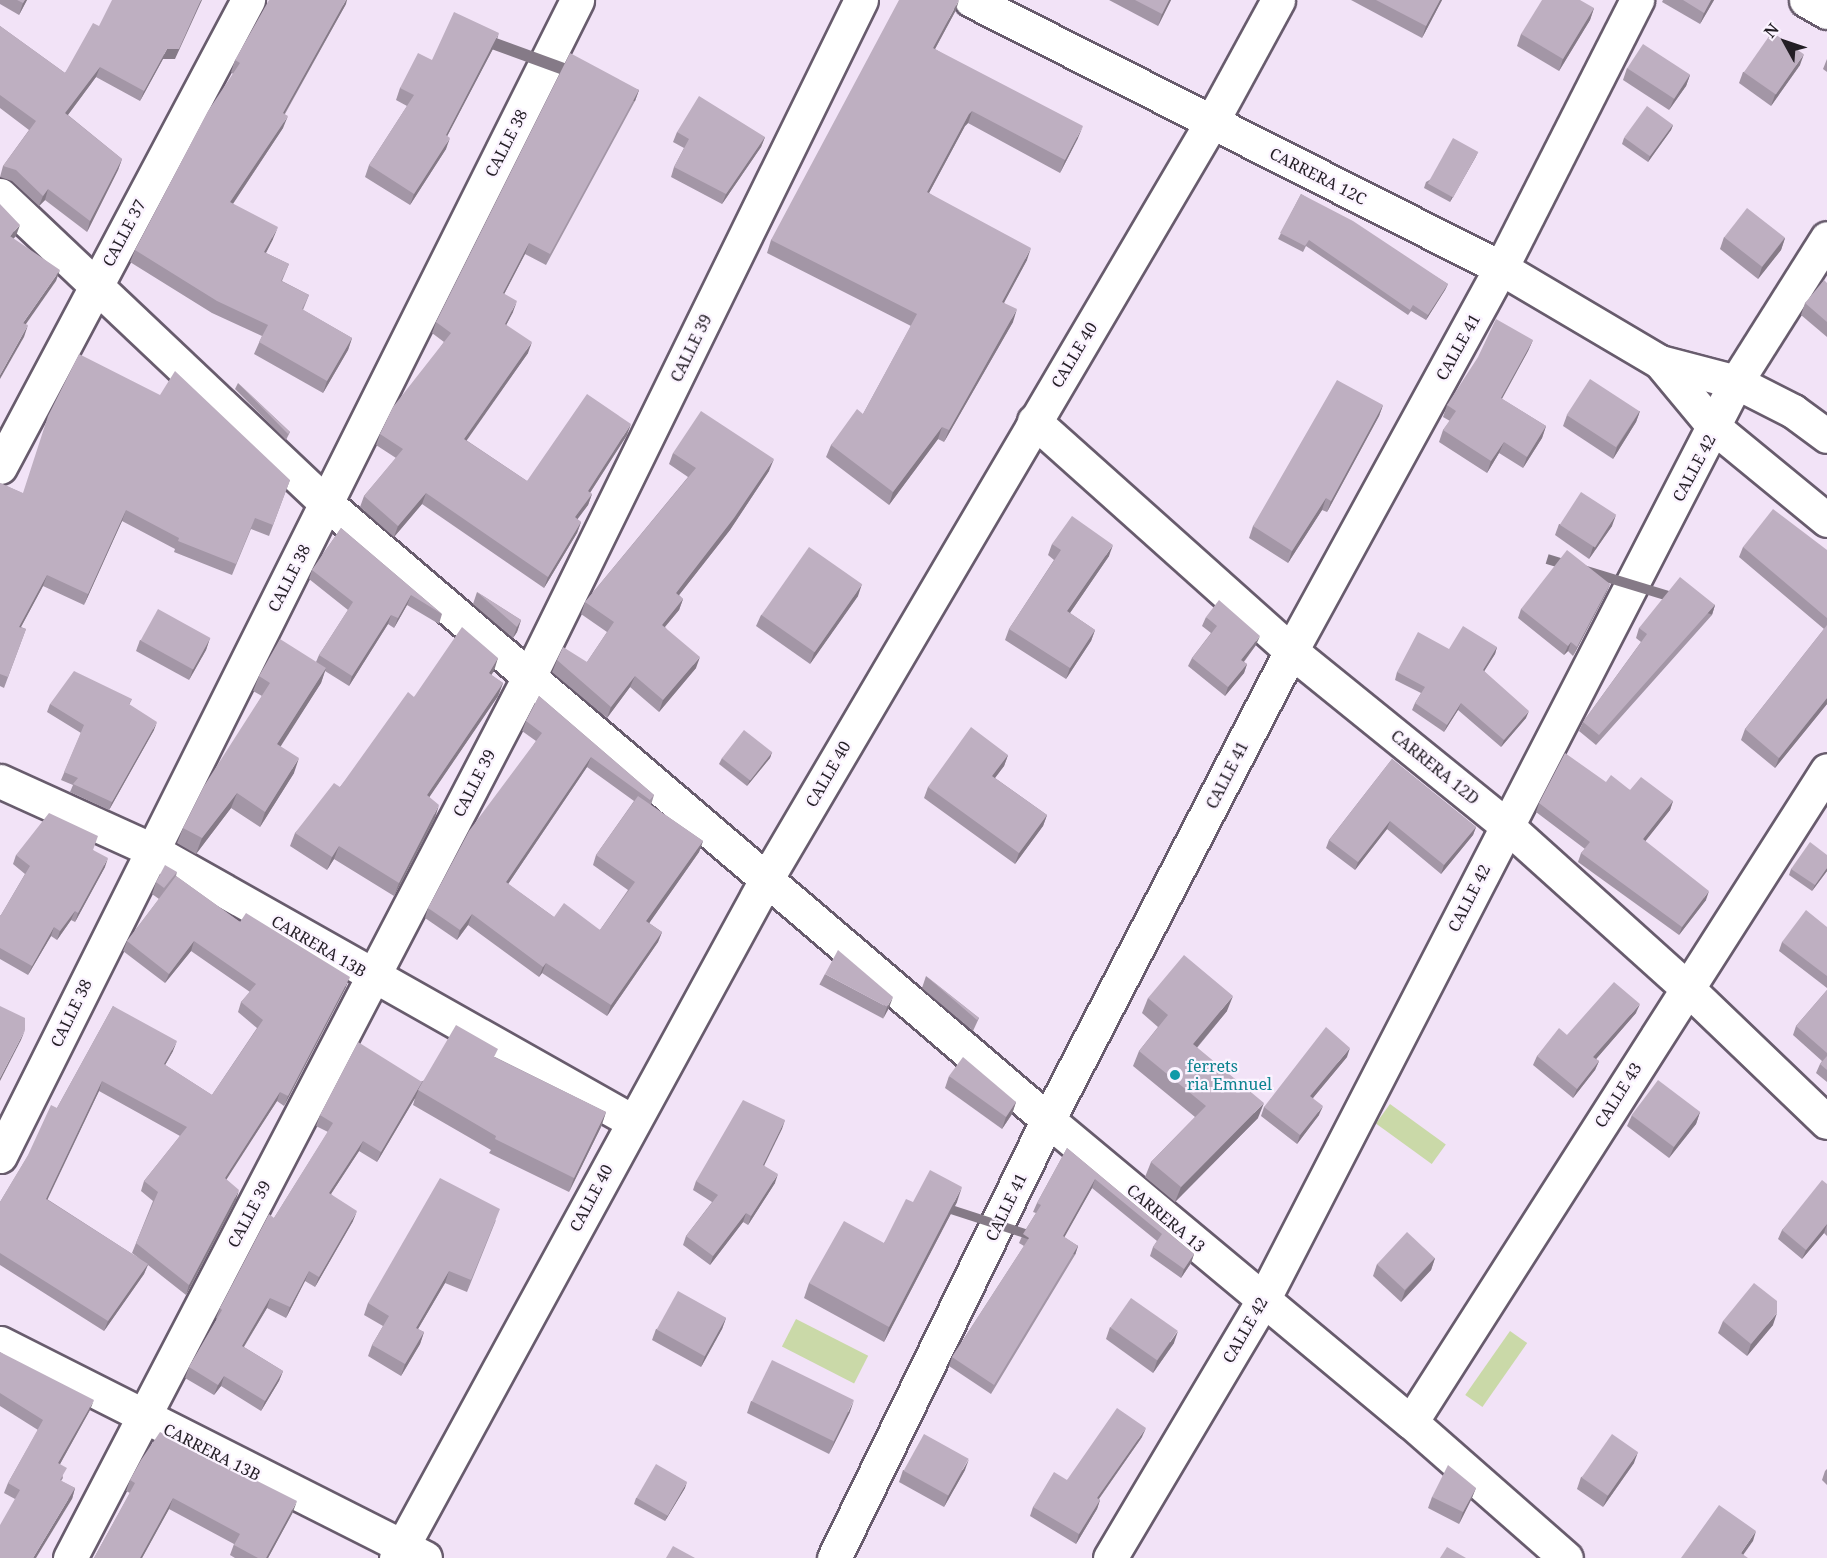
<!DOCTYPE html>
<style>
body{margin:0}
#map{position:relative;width:1827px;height:1558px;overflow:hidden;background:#f2e3f7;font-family:"Noto Serif",serif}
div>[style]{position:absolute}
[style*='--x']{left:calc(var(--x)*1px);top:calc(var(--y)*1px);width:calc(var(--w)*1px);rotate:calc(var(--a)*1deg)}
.green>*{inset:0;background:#cad9a8;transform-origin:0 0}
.roads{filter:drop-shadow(2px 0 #685c6d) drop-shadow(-2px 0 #685c6d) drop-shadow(0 2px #685c6d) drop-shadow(0 -2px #685c6d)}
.minor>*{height:33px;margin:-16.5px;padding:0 16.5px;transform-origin:16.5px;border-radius:16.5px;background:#fff}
.wall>*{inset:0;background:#a396a6;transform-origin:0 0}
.shaded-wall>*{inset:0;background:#857a87;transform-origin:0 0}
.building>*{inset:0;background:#beafc1;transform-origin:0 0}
.dots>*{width:16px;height:16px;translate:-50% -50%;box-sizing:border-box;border:3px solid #fbf3ff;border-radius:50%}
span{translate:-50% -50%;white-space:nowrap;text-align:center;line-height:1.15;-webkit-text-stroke:4.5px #fbf3ff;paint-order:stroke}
.street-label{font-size:16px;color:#231e25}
.culture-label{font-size:16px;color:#0d838f}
.left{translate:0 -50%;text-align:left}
.north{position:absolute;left:1755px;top:12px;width:60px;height:60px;-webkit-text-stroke:4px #fbf3ff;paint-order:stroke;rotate:310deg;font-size:16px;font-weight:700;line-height:24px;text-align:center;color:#231e25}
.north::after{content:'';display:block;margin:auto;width:21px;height:27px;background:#231e25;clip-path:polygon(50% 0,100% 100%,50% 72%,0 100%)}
</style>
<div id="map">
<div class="green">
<i style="left:1390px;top:1104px;width:69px;height:24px;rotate:36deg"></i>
<i style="left:796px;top:1319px;width:81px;height:31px;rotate:27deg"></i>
<i style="left:1510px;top:1331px;width:21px;height:78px;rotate:35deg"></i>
</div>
<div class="roads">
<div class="minor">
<i style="--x:971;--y:0;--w:594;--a:26.82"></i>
<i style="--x:1501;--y:268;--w:185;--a:30.6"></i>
<i style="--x:1660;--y:362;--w:79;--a:14.7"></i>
<i style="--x:1736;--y:382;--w:64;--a:27"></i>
<i style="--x:1793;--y:411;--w:42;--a:36.3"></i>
<i style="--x:1806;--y:0;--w:24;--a:30"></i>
<i style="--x:0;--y:195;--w:448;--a:43.4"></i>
<i style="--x:326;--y:503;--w:950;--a:40.52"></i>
<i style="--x:1048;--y:1120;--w:472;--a:39.8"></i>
<i style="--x:1411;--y:1422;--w:206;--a:41.3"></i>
<i style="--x:1660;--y:362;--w:86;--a:50.2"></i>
<i style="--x:1715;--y:428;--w:145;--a:39.4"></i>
<i style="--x:1034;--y:421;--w:345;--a:41.8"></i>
<i style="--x:1291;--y:651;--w:277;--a:39"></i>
<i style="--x:1506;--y:825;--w:242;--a:42"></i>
<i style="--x:1686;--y:987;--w:195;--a:43.8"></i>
<i style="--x:0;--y:467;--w:529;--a:-62.03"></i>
<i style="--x:0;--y:781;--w:167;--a:24.4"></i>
<i style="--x:152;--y:850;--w:551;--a:29.45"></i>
<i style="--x:0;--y:1156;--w:1292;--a:-63.47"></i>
<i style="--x:0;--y:1343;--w:476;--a:26.8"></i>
<i style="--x:1411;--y:1422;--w:773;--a:-57.46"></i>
<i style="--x:70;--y:1558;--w:993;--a:-62.48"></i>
<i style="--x:529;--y:677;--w:754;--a:-63.88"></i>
<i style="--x:396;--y:1558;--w:775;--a:-61.38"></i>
<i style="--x:767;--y:878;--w:876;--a:-59.54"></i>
<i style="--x:1211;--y:123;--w:140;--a:-61.4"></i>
<i style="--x:834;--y:1558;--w:487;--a:-64"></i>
<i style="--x:1048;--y:1120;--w:528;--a:-62.61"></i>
<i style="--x:1291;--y:651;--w:437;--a:-61.3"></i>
<i style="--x:1501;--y:268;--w:301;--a:-63.1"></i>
<i style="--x:1110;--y:1558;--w:300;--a:-59.3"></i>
<i style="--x:1263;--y:1300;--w:1033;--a:-62.74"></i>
<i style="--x:1736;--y:382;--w:170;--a:-57.7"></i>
</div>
</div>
<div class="wall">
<i style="clip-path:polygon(0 0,27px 0,19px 15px,0 4px)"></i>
<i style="clip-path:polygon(1109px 0,1171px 0,1158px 26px)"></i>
<i style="clip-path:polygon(1351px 0,1442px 0,1422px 38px)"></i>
<i style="clip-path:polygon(1663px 0,1714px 0,1700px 24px,1662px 2px)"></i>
<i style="clip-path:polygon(346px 4px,285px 114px,283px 128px,233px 204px,273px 239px,266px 253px,289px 264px,282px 281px,309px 295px,303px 310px,352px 338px,348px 350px,323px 393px,254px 354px,262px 336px,212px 313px,130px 262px,135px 250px,233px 74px,231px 72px,235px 60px)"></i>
<i style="clip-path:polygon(1594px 8px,1590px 20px,1559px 71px,1517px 46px,1521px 34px)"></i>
<i style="clip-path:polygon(956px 10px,935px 49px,1078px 138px,1060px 173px,968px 123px,965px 126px,929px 193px,1027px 260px,1004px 302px,1013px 322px,944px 442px,938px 439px,889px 505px,826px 457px,831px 445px,863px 414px,911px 326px,767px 253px,771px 240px)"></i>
<i style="clip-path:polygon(0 26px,65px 73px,99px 26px,175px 59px,163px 59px,140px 101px,96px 77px,68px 115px,122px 159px,118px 170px,87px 232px,45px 200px,39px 206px,12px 181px,0 177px,3px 166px,29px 130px,0 108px)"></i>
<i style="clip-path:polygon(495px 45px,447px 136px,446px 149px,410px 205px,365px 177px,369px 165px,407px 106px,396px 100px,400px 88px,432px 60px)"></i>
<i style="clip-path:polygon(1827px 59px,1827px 72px,1823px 69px)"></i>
<i style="clip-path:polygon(1800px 65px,1771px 106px,1739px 83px,1743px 72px)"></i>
<i style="clip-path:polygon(1627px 68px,1690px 75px,1686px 86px,1669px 110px,1623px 80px)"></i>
<i style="clip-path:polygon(639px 90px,635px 101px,546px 265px,525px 254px,504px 294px,513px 312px,506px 325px,528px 353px,466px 440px,527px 481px,627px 435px,590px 493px,592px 494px,588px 505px,577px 519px,581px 522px,577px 533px,544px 588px,422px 504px,394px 537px,360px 507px,364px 496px,396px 458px,376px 445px,380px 434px,444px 342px,432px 333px,436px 322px)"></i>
<i style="clip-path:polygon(1673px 125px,1671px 130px,1648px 162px,1622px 144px,1624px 138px)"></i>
<i style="clip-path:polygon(677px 132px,765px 137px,761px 147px,722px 204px,671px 177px,674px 167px,684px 148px,673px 142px)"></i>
<i style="clip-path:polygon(1478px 152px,1475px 158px,1450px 202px,1424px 188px,1426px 182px)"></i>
<i style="clip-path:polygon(1301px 194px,1448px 284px,1445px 290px,1426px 320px,1411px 311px,1408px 315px,1306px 246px,1303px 252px,1278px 239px)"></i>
<i style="clip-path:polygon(1724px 237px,1785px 238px,1781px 250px,1758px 279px,1720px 249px)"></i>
<i style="clip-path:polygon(1827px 283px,1827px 337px,1801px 315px,1805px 303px)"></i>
<i style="clip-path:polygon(1533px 340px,1528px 351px,1502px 399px,1546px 426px,1542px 438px,1523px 468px,1499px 453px,1487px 473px,1439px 442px,1443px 430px,1450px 421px,1443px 417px,1447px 405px)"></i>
<i style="clip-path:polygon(238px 383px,290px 432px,286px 440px,235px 389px)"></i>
<i style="clip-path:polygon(1383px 405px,1379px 416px,1327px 512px,1322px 510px,1288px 563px,1249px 538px,1253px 526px)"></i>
<i style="clip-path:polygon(1640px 411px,1636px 422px,1613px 459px,1563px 426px,1567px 415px)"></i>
<i style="clip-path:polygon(673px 453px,769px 471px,730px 530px,679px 595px,683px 599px,679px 610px,665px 627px,696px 668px,659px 712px,630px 687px,607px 718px,552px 672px,557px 660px,587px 662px,607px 632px,581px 614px,585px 602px,688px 477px,669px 464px)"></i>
<i style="clip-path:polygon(290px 480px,269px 536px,251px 529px,232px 575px,174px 552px,175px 549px,122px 521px,84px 605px,43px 586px,21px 627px,26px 629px,4px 688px,0 686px,0 483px,22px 493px)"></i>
<i style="clip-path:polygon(1559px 524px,1612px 526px,1589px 559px,1555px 535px)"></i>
<i style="clip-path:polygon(341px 528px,442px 614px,439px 624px,407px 605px,394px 628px,388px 624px,349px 686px,325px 671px,321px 683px,280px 746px,294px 773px,260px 827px,231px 808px,196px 854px,177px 843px,183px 828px,262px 696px,253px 691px,259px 676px,316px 662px,319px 655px,348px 610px,309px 579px,312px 570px)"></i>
<i style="clip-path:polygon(1052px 544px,1109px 556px,1070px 613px,1095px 630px,1091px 641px,1066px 679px,1005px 640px,1009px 629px,1054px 560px,1048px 555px)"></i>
<i style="clip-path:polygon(1743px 547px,1827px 550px,1827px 704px,1775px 768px,1741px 740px,1745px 729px,1824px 629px,1739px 557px)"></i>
<i style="clip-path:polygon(1610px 584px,1606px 593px,1573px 656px,1568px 651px,1564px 655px,1518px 618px,1521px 609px)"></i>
<i style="clip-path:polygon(477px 592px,521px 620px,517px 632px,513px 638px,473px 604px)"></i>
<i style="clip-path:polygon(858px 596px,810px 664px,756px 626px,761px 615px)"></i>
<i style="clip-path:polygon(1715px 605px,1712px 615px,1596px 745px,1579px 731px,1583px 722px,1641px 642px,1636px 638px,1639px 628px)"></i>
<i style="clip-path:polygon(1206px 617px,1256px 645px,1244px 662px,1247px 664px,1244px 673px,1225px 696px,1188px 666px,1192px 658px,1211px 633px,1202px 626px)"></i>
<i style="clip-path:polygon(210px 638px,206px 650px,189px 680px,136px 651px,140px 640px)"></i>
<i style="clip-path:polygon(1497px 647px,1495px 654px,1484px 671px,1526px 718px,1501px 747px,1458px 710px,1444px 732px,1412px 710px,1415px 703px,1421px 693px,1395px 680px,1397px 672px)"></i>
<i style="clip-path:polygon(498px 658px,491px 675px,503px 683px,498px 696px,429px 797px,435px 818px,394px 896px,334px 859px,327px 870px,290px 846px,295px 833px,340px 787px,414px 697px)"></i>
<i style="clip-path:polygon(evenodd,539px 696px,654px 795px,651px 805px,703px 841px,699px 852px,649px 923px,662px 932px,658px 942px,607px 1016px,542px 973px,539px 977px,468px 925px,457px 940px,425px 918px,428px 908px,536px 741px,522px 731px,526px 721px,539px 696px,587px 767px,634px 801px,596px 855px,593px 865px,628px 890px,600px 930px,554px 917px,508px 884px,587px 767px)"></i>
<i style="clip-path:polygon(132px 699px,129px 705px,154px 730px,109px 810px,70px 792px,73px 785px,61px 780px,81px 733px,47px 712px,50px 704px)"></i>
<i style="clip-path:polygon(772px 752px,770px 758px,747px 786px,719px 764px,722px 758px)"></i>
<i style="clip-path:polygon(1008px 755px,1004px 766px,995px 778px,1047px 815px,1043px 826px,1015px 864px,924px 798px,928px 787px)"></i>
<i style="clip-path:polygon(1392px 759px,1476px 827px,1473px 835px,1441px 874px,1387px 829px,1355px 870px,1326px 848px,1329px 840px)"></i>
<i style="clip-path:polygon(1606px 782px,1630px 790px,1673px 801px,1670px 810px,1645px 841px,1706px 900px,1679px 935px,1578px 862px,1581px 853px,1585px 849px,1536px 812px,1539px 803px)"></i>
<i style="clip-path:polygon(93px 850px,105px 867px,75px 922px,71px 920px,57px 940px,51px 936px,28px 975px,0 959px,0 915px,1px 915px,25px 874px,13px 864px,16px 855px)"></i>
<i style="clip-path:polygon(1827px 855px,1827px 871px,1812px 891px,1789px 875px,1791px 869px)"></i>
<i style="clip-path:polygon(evenodd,177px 872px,176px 876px,240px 922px,346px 987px,284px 1106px,277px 1101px,226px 1179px,236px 1200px,186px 1295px,148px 1265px,144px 1274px,104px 1331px,0 1265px,0 1202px,57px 1108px,113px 1006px,173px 1051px,165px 1065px,212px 1095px,257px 1028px,238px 1012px,241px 1002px,250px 992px,191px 951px,165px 983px,123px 951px,127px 941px,159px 899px,152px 894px,156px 882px,177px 872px,99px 1091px,180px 1136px,144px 1181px,141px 1191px,153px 1201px,132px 1253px,140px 1259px,47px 1199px,99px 1091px)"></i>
<i style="clip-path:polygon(1827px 927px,1827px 988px,1779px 951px,1782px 942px)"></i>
<i style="left:825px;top:974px;width:72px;height:12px;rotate:28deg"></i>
<i style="clip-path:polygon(926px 976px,979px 1018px,973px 1031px,922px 988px)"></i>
<i style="clip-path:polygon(1827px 990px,1827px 1082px,1816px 1073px,1820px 1064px,1822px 1061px,1793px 1035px,1796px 1026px)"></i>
<i style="clip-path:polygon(1148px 998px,1227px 1011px,1197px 1048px,1258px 1118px,1175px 1202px,1145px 1177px,1151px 1162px,1195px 1117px,1133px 1066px,1139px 1051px,1158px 1027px,1142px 1013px)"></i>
<i style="clip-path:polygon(1636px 1013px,1596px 1059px,1599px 1061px,1595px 1070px,1573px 1098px,1533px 1065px,1537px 1056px,1567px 1035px)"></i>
<i style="clip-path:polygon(495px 1057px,606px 1112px,601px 1127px,569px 1192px,489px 1153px,491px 1150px,413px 1105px,415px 1098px,377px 1162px,359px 1151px,331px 1194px,353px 1221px,315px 1287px,305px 1281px,286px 1318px,267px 1308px,244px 1347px,283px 1371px,279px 1381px,261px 1411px,221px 1386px,214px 1395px,185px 1378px,189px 1367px,217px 1319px,216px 1318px,220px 1308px,274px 1218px,328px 1132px,316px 1126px,320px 1115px)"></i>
<i style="clip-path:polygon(1347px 1057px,1313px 1098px,1319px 1115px,1297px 1144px,1261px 1116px,1264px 1107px)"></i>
<i style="clip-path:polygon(949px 1076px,1016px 1102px,1012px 1114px,1002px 1129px,945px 1088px)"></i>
<i style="clip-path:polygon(1700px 1112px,1696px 1124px,1669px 1158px,1627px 1126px,1632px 1115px)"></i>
<i style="clip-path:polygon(785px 1120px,764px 1165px,775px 1183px,748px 1225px,743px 1222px,710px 1265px,683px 1245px,686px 1236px,712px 1202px,693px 1190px,696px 1181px)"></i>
<i style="clip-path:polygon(1067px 1148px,1194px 1254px,1191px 1263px,1181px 1278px,1150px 1256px,1153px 1247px,1157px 1241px,1092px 1188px,1064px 1237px,1078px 1246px,1075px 1255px,991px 1394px,949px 1366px,952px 1357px,1024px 1246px,1019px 1243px,1023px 1234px,1036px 1213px,1033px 1212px,1037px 1203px)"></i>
<i style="clip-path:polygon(1827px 1184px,1827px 1236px,1824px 1233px,1802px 1259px,1778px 1239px,1782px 1230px)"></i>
<i style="clip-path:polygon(913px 1202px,957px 1202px,884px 1342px,804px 1298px,809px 1283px,884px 1243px)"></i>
<i style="clip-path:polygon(496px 1220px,467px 1292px,445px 1283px,418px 1329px,424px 1332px,420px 1344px,401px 1376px,368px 1356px,372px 1345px,383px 1326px,364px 1315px,368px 1303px)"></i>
<i style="clip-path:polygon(1435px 1258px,1431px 1270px,1401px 1302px,1373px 1276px,1377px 1264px)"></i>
<i style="clip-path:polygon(726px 1318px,722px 1329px,701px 1367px,652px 1340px,656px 1329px)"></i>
<i style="clip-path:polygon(1723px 1321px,1773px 1325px,1747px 1356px,1718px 1333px)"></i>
<i style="clip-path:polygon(1110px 1327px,1174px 1343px,1153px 1373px,1106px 1339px)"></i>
<i style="clip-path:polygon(0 1352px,90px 1410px,60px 1464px,63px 1478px,61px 1481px,75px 1488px,72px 1499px,15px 1499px,4px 1493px,8px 1483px,38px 1430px,0 1406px)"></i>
<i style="clip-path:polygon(751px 1401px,850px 1412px,829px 1454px,747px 1413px)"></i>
<i style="clip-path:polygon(1142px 1437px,1099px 1499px,1100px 1500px,1097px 1509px,1076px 1544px,1030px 1516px,1033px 1507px,1067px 1480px)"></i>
<i style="clip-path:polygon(1634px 1463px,1603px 1507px,1577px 1489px,1581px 1477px)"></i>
<i style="clip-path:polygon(1827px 1469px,1827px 1485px,1822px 1480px,1825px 1471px)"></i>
<i style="clip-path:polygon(903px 1470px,965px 1470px,944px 1507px,899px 1482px)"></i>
<i style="clip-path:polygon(130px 1480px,293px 1512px,268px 1558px,235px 1558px,230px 1555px,234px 1544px,169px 1509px,142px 1558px,94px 1558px,130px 1493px,126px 1491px)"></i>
<i style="clip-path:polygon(685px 1488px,665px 1521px,634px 1504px,636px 1498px)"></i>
<i style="clip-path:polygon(1476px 1488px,1471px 1500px,1459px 1524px,1428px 1508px,1432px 1497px)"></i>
</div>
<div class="shaded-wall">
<i style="clip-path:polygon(25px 0,27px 0,19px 15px,23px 3px)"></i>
<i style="clip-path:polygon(201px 0,202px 0,175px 59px,163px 59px,140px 101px,144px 91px,167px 49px)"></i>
<i style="clip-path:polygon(346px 0,347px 0,346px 4px,278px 125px,283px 113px)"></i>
<i style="clip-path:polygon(959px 0,956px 10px,929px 60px,933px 48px)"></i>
<i style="clip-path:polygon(1169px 0,1171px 0,1158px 26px,1162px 14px)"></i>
<i style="clip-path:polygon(1440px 0,1442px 0,1422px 38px,1426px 26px)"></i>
<i style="clip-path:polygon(1711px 0,1714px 0,1700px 24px,1704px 13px)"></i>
<i style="clip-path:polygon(1594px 8px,1590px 20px,1559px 71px,1563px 59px)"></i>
<i style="clip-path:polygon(499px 33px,495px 45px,442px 146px,446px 135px)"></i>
<i style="clip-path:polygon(1804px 54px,1800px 65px,1771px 106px,1775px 95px)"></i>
<i style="clip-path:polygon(100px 67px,96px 77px,61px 124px,65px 113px)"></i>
<i style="clip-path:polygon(1690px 75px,1686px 86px,1669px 110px,1674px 99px)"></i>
<i style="left:639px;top:90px;width:12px;height:187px;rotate:110deg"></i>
<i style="clip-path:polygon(972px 111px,968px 123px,965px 126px,923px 204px,927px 192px,969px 114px)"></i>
<i style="clip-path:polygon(288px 116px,283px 128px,226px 214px,230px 202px)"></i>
<i style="clip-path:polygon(1673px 125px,1671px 130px,1648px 162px,1650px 156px)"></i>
<i style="clip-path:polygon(1083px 126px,1078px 138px,1060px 173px,1065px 160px)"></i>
<i style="clip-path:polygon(765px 137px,761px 147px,722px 204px,726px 194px)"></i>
<i style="clip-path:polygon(450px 138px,446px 149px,410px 205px,414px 194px)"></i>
<i style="clip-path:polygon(1478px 152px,1475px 158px,1450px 202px,1452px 196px)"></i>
<i style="clip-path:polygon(122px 159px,118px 170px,87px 232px,90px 221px)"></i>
<i style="clip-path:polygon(48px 189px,45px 200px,39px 206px,43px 196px)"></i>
<i style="clip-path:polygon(20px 225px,16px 236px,6px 247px,10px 236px)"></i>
<i style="clip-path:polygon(278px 227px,273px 239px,260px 264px,264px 252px)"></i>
<i style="clip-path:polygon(1785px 238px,1781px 250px,1758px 279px,1762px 267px)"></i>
<i style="clip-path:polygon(529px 243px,525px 254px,499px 304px,503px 293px)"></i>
<i style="clip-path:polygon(1031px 248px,1027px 260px,998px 314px,1002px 302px)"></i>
<i style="clip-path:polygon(60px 270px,56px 281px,19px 334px,23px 323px)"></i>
<i style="clip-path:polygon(1448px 284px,1445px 290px,1426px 320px,1428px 315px)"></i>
<i style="clip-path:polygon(517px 301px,513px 312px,501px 335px,505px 324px)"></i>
<i style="clip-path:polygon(1017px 309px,1013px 322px,944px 442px,949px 430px)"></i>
<i style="clip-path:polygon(28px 325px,24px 337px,0 379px,0 375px)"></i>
<i style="clip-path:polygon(352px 338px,348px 350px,323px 393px,327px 381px)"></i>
<i style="clip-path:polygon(1533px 340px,1528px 351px,1496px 409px,1501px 398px)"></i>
<i style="clip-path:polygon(532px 342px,528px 353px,460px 450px,464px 439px)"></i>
<i style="clip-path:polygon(1383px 405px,1379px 416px,1327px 512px,1331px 501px)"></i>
<i style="clip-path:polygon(1640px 411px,1636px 422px,1613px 459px,1617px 447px)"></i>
<i style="clip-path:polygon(631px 424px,627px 435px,584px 502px,588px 491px)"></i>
<i style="clip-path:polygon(1546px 426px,1542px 438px,1523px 468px,1527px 457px)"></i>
<i style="clip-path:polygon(942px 427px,938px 439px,889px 505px,893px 492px)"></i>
<i style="clip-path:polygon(1504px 442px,1499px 453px,1487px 473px,1491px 461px)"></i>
<i style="clip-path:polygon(774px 459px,769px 471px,730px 530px,672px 604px,676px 593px)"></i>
<i style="clip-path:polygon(426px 493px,422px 504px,394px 537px,398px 526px)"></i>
<i style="clip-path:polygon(592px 494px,588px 505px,571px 528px,575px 517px)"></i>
<i style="clip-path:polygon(1326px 498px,1322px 510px,1288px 563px,1292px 551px)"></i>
<i style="clip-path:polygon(126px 510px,122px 521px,84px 605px,88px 594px)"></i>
<i style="clip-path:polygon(1616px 515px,1612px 526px,1589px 559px,1593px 547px)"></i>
<i style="clip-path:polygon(581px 522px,577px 533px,544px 588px,548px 577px)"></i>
<i style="clip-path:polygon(1113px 545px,1109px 556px,1063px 623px,1067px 611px)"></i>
<i style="clip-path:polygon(47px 575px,43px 586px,15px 638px,19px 627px)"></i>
<i style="clip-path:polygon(862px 584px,858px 596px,810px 664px,814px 653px)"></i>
<i style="clip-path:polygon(1610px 584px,1606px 593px,1573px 656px,1577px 647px)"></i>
<i style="clip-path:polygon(411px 595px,407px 605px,394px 628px,398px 618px)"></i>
<i style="clip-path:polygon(683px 599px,679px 610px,657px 636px,662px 625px)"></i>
<i style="left:1715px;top:605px;width:10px;height:174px;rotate:107deg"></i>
<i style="clip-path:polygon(391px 615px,388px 624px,349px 686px,352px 676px)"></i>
<i style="clip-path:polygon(521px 620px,517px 632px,513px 638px,517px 627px)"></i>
<i style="clip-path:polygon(1095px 630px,1091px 641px,1066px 679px,1070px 668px)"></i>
<i style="clip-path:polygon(1260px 636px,1256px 645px,1238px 669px,1241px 660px)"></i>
<i style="clip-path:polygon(210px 638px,206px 650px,189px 680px,193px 669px)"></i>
<i style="clip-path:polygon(1571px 642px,1568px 651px,1564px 655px,1568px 646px)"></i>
<i style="clip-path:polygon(1497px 647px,1495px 654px,1480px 678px,1483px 670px)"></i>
<i style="clip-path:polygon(700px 657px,696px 668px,659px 712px,663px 700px)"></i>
<i style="clip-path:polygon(498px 658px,494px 671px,484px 686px,489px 673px)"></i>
<i style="clip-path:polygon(1247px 664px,1244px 673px,1225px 696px,1228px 687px)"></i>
<i style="clip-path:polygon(326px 668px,321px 683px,272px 760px,277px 744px)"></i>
<i style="clip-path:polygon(635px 676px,630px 687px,607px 718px,611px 707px)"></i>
<i style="clip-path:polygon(503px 683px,498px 696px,422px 808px,427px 795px)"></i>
<i style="clip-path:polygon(1827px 698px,1827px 704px,1775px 768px,1779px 758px)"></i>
<i style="clip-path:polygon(1461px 703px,1458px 710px,1444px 732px,1447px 725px)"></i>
<i style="clip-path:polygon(1529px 711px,1526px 718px,1501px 747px,1504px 740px)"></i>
<i style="clip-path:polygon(157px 722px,154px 730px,109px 810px,112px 802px)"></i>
<i style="clip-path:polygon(772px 752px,770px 758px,747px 786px,750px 780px)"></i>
<i style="clip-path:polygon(1008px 755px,1004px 766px,988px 787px,992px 776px)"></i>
<i style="clip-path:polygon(591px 757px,587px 767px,502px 893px,506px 882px)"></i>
<i style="clip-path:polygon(299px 758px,294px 773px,260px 827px,265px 812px)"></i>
<i style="clip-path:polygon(237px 793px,231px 808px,196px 854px,202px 838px)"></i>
<i style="clip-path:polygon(1673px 801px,1670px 810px,1640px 848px,1643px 839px)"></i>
<i style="clip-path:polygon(439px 805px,435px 818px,394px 896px,399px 883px)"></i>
<i style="clip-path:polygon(1047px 815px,1043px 826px,1015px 864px,1019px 853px)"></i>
<i style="clip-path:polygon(1390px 821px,1387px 829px,1355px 870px,1358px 862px)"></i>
<i style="clip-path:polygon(1476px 827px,1473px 835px,1441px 874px,1444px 865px)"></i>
<i style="clip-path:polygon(703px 841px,699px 852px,643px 932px,646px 921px)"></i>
<i style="clip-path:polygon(339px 846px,334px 859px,327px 870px,332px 857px)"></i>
<i style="clip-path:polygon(108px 858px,105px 867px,75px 922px,78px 913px)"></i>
<i style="clip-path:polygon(1827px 868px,1827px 871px,1812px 891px,1815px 885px)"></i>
<i style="clip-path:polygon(1709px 891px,1706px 900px,1679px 935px,1682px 927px)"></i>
<i style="clip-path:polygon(75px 911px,71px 920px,57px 940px,60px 931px)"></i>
<i style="clip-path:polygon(472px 914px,468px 925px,457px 940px,460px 930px)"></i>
<i style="clip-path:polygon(54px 927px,51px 936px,28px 975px,32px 966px)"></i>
<i style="clip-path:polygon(662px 932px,658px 942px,607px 1016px,611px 1005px)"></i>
<i style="clip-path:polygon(194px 941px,191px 951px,165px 983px,169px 974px)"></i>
<i style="clip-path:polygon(546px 963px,542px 973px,539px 977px,543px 967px)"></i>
<i style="clip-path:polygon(350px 977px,346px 987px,284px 1106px,288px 1096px)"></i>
<i style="clip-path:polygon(1233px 996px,1227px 1011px,1187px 1059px,1193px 1044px)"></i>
<i style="clip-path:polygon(893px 997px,889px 1008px,883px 1019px,887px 1007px)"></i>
<i style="clip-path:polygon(1640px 1004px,1636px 1013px,1590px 1066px,1593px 1057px)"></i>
<i style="clip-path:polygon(25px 1030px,21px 1040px,0 1081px,0 1078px)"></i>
<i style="clip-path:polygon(177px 1041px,173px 1051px,160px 1074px,164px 1064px)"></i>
<i style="clip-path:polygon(1350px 1048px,1347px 1057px,1307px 1105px,1310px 1096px)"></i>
<i style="clip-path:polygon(1599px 1061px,1595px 1070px,1573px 1098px,1577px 1089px)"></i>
<i style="clip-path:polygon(102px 1081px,99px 1091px,43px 1209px,46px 1199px)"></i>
<i style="clip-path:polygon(422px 1082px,415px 1098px,377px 1162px,381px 1152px)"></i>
<i style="clip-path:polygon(280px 1092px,277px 1101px,221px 1188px,225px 1178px)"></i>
<i style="clip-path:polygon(1016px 1102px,1012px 1114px,1002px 1129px,1006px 1117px)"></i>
<i style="clip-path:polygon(1264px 1103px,1258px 1118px,1175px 1202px,1181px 1187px)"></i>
<i style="clip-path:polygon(1323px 1106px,1319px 1115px,1297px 1144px,1300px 1135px)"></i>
<i style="clip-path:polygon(606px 1112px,601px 1127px,569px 1192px,574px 1178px)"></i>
<i style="clip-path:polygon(1700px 1112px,1696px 1124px,1669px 1158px,1674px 1147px)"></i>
<i style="clip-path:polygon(785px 1120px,782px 1129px,760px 1174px,763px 1165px)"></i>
<i style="clip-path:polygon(363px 1141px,359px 1151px,325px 1203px,329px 1193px)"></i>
<i style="clip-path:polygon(778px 1174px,775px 1183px,748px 1225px,751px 1216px)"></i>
<i style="clip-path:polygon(1095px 1179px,1092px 1188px,1060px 1245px,1063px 1236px)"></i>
<i style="clip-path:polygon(962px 1187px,957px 1202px,884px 1342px,889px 1327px)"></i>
<i style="clip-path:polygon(239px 1190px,236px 1200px,186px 1295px,189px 1285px)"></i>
<i style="clip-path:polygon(357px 1211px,353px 1221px,315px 1287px,319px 1277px)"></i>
<i style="clip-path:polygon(746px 1213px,743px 1222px,710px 1265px,713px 1256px)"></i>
<i style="clip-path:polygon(1827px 1224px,1824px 1233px,1802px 1259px,1806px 1250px)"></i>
<i style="left:1078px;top:1246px;width:9px;height:162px;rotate:108deg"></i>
<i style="clip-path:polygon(1194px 1254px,1191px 1263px,1181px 1278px,1184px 1269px)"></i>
<i style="clip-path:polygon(1435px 1258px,1431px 1270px,1401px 1302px,1405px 1291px)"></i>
<i style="clip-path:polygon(148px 1264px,144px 1274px,104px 1331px,108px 1321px)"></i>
<i style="clip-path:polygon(309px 1271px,305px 1281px,286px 1318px,290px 1307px)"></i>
<i style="clip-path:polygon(449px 1271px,445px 1283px,412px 1339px,416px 1328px)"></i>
<i style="clip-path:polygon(270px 1298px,267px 1308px,238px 1356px,242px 1346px)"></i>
<i style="clip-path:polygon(1777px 1313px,1773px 1325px,1747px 1356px,1751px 1344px)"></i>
<i style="clip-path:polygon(726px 1318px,722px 1329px,701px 1367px,705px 1356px)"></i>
<i style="clip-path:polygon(1178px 1331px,1174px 1343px,1153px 1373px,1157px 1361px)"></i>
<i style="clip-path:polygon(424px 1332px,420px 1344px,401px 1376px,405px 1364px)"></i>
<i style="clip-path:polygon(283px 1371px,279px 1381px,261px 1411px,265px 1401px)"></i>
<i style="clip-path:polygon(224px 1376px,221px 1386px,214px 1395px,218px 1385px)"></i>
<i style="clip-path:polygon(94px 1400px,90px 1410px,55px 1473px,58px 1463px)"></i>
<i style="clip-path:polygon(854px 1400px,850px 1412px,829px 1454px,834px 1442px)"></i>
<i style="clip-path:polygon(1146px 1428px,1142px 1437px,1093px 1507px,1097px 1498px)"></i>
<i style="clip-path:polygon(1638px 1452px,1634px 1463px,1603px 1507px,1608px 1495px)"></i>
<i style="clip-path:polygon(969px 1459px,965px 1470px,944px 1507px,948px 1496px)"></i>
<i style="clip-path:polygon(687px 1482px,685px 1488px,665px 1521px,667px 1516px)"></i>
<i style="clip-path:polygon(75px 1488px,72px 1499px,36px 1558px,33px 1558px)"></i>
<i style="clip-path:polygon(1476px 1488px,1471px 1500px,1459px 1524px,1463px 1512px)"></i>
<i style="clip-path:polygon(173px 1498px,169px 1509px,142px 1558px,140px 1558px)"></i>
<i style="clip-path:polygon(1100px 1500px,1097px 1509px,1076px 1544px,1079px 1534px)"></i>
<i style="clip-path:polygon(297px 1501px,293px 1512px,268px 1558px,266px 1558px)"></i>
<i style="clip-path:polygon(1756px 1531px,1753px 1541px,1741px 1558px,1741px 1553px)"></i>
</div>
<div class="building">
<i style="clip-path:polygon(17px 0,25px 0,23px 3px)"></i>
<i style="clip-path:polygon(112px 0,201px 0,179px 49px,167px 49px,144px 91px,100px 67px,65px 113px,122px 159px,90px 221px,48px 189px,43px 196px,16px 170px,3px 166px,36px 121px,0 95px,0 26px,65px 73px,93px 23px,99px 26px)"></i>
<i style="clip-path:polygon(269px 0,346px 0,283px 113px,288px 116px,230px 202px,278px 227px,264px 252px,289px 264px,281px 281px,309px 295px,302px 309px,352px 338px,327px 381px,259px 342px,268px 325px,217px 301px,135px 250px,208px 111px,240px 63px,235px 60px)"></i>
<i style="clip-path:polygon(899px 0,959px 0,933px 48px,1083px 126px,1065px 160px,972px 111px,969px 114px,927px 192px,1031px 248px,1002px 302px,1017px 309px,949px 430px,942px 427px,893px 492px,831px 445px,857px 409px,863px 414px,917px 314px,771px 240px)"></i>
<i style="clip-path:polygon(1135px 0,1169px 0,1162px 14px)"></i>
<i style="clip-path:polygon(1376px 0,1440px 0,1426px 26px)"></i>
<i style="clip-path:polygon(1542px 0,1580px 0,1594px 8px,1563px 59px,1521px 34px)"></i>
<i style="clip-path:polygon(1683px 0,1711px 0,1704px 13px)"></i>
<i style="clip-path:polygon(454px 12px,499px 33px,446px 135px,450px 138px,414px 194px,369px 165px,414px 95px,400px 88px,418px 53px,432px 60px)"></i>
<i style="left:1772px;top:32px;width:39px;height:49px;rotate:35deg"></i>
<i style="left:1643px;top:44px;width:56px;height:29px;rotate:33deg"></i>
<i style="clip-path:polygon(570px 53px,639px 90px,550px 254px,529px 243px,503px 293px,517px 301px,505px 324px,532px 342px,464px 439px,527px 481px,587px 394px,631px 424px,588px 491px,592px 494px,575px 517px,581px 522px,548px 577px,426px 493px,398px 526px,364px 496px,403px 449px,380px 434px,393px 407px,451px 333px,436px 322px)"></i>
<i style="clip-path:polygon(699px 96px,765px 137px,726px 194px,674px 167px,689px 139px,677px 132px)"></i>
<i style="left:1647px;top:106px;width:32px;height:39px;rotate:36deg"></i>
<i style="left:1453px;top:138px;width:29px;height:52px;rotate:29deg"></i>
<i style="clip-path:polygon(1301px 194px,1353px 221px,1448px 284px,1428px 315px,1413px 305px,1410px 310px,1309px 240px,1305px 246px,1280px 233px)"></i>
<i style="clip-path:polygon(0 204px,20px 225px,10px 236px,60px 270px,23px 323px,28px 325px,0 375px)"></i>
<i style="left:1747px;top:208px;width:48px;height:37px;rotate:38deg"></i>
<i style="clip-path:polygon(1824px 280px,1827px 283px,1827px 322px,1805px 303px)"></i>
<i style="clip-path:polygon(1496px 319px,1533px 340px,1501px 398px,1546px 426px,1527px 457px,1504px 442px,1491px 461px,1443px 430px,1456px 411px,1447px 405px,1478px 357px)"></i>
<i style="clip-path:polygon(79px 354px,160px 395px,175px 371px,290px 480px,273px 525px,255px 518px,236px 564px,178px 541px,179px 538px,126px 510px,88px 594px,47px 575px,19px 627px,26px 629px,8px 677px,0 674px,0 483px,23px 493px,48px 416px)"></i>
<i style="left:1590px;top:379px;width:59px;height:43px;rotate:33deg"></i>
<i style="clip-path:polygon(1337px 380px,1383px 405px,1331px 501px,1326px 498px,1292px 551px,1253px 526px)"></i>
<i style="clip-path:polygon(238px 383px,290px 432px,288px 434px)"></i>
<i style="clip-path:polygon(701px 411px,774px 459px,734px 518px,676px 593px,683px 599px,662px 625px,700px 657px,663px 700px,635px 676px,611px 707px,557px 660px,563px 647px,587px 662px,614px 622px,585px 602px,696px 468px,673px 453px)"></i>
<i style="left:1581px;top:492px;width:42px;height:39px;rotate:33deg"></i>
<i style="clip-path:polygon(1773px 509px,1827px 550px,1827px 618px,1743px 547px)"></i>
<i style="clip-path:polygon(1072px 516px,1113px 545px,1067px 611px,1095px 630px,1070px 668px,1009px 629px,1061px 550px,1052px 544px)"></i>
<i style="clip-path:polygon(341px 528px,442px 614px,411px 595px,398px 618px,391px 615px,352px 676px,319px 655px,353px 602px,312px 570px)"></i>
<i style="left:809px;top:547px;width:65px;height:83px;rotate:35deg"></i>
<i style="clip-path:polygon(1567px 550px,1610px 584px,1577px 647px,1571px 642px,1568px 646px,1521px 609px)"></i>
<i style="clip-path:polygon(1680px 577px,1715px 605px,1599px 735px,1583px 722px,1647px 634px,1639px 628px)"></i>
<i style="clip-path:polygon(477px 592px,521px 620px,517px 627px)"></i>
<i style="clip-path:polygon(1219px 600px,1260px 636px,1241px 660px,1247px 664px,1228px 687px,1192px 658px,1217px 626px,1206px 617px)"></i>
<i style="left:158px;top:609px;width:60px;height:36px;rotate:29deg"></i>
<i style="clip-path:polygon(1827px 625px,1827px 698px,1779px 758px,1745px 729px)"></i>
<i style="clip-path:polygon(1463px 626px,1497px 647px,1483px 670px,1529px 711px,1504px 740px,1461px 703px,1447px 725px,1415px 703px,1425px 687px,1397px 672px,1418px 632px,1449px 649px)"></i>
<i style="clip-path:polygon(462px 627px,498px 658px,489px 673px,503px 683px,427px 795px,439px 805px,399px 883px,339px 846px,332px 857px,295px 833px,334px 783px,340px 787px,408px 692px,414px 697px)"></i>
<i style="clip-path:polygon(280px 639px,326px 668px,277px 744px,299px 758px,265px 812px,237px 793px,202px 838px,183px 828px,204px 786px,270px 683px,259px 676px)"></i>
<i style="clip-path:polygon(74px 671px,132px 699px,129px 704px,157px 722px,112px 802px,73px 784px,78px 778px,64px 772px,84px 725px,50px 704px)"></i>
<i style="clip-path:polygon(539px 696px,654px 795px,650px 800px,591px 757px,506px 882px,554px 917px,564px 903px,600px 930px,635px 882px,596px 855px,638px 796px,703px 841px,646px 921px,662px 932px,611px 1005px,546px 963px,543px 967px,472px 914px,460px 930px,428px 908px,469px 831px,542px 733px,526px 721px)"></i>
<i style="clip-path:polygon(971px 727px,1008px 755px,992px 776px,1047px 815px,1019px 853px,928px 787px)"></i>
<i style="left:744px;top:730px;width:36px;height:36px;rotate:38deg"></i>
<i style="clip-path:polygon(1565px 753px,1606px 782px,1611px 775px,1630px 790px,1641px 777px,1673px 801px,1643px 839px,1709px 891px,1682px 927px,1581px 853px,1590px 842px,1539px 803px)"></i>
<i style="clip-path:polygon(1392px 759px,1476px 827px,1444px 865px,1390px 821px,1358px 862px,1329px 840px)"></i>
<i style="clip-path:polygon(49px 813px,98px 836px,93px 850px,108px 858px,78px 913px,75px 911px,60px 931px,54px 927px,32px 966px,0 948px,0 915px,1px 915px,30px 866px,16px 855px)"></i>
<i style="clip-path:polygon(1810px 842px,1827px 855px,1827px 868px,1815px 885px,1791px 869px)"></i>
<i style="clip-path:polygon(165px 865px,177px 872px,164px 888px,156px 882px)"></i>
<i style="clip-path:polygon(176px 876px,240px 922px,246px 913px,350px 977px,288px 1096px,280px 1092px,225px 1178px,239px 1190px,189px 1285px,136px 1243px,158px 1192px,144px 1181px,187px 1127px,102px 1081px,46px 1199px,148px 1264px,108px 1321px,0 1253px,0 1202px,28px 1155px,51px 1105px,57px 1108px,113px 1006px,177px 1041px,164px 1064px,212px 1095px,263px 1020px,241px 1002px,256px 984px,194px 941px,169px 974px,127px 941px)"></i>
<i style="clip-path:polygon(1806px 910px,1827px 927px,1827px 976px,1782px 942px)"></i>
<i style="clip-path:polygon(838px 950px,893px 997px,887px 1007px,825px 974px)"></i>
<i style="clip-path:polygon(1184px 955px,1233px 996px,1193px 1044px,1264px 1103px,1181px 1187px,1151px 1162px,1206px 1106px,1139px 1051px,1168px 1015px,1148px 998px)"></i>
<i style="clip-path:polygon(926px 976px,979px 1018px,977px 1020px)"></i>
<i style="clip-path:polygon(1614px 982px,1640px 1004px,1593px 1057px,1599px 1061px,1577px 1089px,1537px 1056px,1559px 1028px,1567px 1035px)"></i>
<i style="clip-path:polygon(1827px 990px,1827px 1053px,1796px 1026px)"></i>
<i style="clip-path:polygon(0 1006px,25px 1018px,25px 1030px,0 1078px)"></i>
<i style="clip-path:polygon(456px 1025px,498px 1049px,494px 1057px,606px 1112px,574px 1178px,495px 1139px,496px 1136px,418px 1090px)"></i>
<i style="clip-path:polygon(1326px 1027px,1350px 1048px,1310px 1096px,1323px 1106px,1300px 1135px,1264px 1107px)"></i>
<i style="clip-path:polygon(358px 1042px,422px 1082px,381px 1152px,363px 1141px,329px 1193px,357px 1211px,319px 1277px,309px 1271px,290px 1307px,270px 1298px,242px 1346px,283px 1371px,265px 1401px,224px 1376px,218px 1385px,189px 1367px,222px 1310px,220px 1308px,269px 1214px,274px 1218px,333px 1123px,320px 1115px)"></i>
<i style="clip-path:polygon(1827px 1056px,1827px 1070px,1820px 1064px)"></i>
<i style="clip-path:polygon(963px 1057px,1016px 1102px,1006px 1117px,949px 1076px)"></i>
<i style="left:1658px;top:1080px;width:53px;height:44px;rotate:37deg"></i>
<i style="clip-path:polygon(743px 1100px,785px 1120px,763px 1165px,778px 1174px,751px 1216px,746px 1213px,713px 1256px,686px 1236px,718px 1195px,696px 1181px)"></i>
<i style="clip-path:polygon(1067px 1148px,1194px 1254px,1184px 1269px,1153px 1247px,1162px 1234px,1095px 1179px,1063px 1236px,1078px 1246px,994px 1385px,952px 1357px,1029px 1238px,1023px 1234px,1041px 1205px,1037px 1203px)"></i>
<i style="clip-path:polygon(930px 1170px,962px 1187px,889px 1327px,809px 1283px,844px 1221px,884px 1243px,906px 1199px,913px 1202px)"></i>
<i style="clip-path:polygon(440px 1178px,500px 1209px,471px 1280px,449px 1271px,416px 1328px,424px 1332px,405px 1364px,372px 1345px,389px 1316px,368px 1303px)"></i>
<i style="clip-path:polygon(1822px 1180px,1827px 1184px,1827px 1224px,1806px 1250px,1782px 1230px)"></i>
<i style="left:1407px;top:1232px;width:38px;height:44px;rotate:43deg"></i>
<i style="clip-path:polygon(1754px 1283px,1777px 1301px,1777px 1313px,1751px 1344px,1723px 1321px)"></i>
<i style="left:678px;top:1291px;width:55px;height:44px;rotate:29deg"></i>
<i style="left:1131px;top:1298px;width:57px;height:36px;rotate:35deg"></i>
<i style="clip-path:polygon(0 1352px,94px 1400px,58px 1463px,67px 1468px,60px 1480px,75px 1488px,33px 1558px,0 1558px,0 1525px,20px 1490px,8px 1483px,43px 1420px,0 1393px)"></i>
<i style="left:772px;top:1360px;width:91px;height:46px;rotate:26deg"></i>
<i style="clip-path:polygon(1117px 1408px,1146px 1428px,1097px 1498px,1100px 1500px,1079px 1534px,1033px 1507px,1054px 1472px,1067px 1480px)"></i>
<i style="clip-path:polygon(160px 1432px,297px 1501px,266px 1558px,258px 1558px,234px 1545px,240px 1534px,173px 1498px,140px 1558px,94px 1558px,135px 1483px,130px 1480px,141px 1460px)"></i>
<i style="left:924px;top:1434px;width:51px;height:42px;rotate:29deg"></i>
<i style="left:1612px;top:1434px;width:32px;height:53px;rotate:35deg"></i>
<i style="left:656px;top:1464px;width:36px;height:39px;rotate:30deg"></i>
<i style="clip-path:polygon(1448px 1465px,1476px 1488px,1463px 1512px,1432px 1497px)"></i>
<i style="clip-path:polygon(1719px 1505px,1756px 1531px,1741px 1553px,1748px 1558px,1681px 1558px)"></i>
<i style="clip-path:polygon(673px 1546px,695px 1558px,666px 1558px)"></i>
<i style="clip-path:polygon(1447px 1547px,1466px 1558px,1440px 1558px)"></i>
</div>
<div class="dots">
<i style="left:1175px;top:1075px;background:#0f9aa8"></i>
</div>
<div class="street-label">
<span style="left:506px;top:143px;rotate:-63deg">CALLE 38</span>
<span style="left:1318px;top:176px;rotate:27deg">CARRERA 12C</span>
<span style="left:124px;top:233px;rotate:-62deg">CALLE 37</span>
<span style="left:1458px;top:347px;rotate:-61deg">CALLE 41</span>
<span style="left:691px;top:348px;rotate:-64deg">CALLE 39</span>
<span style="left:1074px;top:355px;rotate:-59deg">CALLE 40</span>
<span style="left:1694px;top:468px;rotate:-62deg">CALLE 42</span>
<span style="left:289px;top:578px;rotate:-63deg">CALLE 38</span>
<span style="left:1435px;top:767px;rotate:39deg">CARRERA 12D</span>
<span style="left:828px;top:774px;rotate:-60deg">CALLE 40</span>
<span style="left:1227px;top:775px;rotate:-63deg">CALLE 41</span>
<span style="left:474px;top:783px;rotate:-63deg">CALLE 39</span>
<span style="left:1469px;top:898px;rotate:-63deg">CALLE 42</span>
<span style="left:319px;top:946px;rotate:30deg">CARRERA 13B</span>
<span style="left:71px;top:1013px;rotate:-64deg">CALLE 38</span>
<span style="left:1618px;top:1095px;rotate:-58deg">CALLE 43</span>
<span style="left:591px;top:1198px;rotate:-62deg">CALLE 40</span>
<span style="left:1006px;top:1207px;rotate:-64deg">CALLE 41</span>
<span style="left:249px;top:1214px;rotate:-62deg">CALLE 39</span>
<span style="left:1166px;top:1218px;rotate:40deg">CARRERA 13</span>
<span style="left:1245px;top:1330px;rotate:-60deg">CALLE 42</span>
<span style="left:212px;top:1452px;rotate:27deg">CARRERA 13B</span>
</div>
<div class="culture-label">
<span class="left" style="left:1187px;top:1075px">ferrets<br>ria Emnuel</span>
</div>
<div class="north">N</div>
</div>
